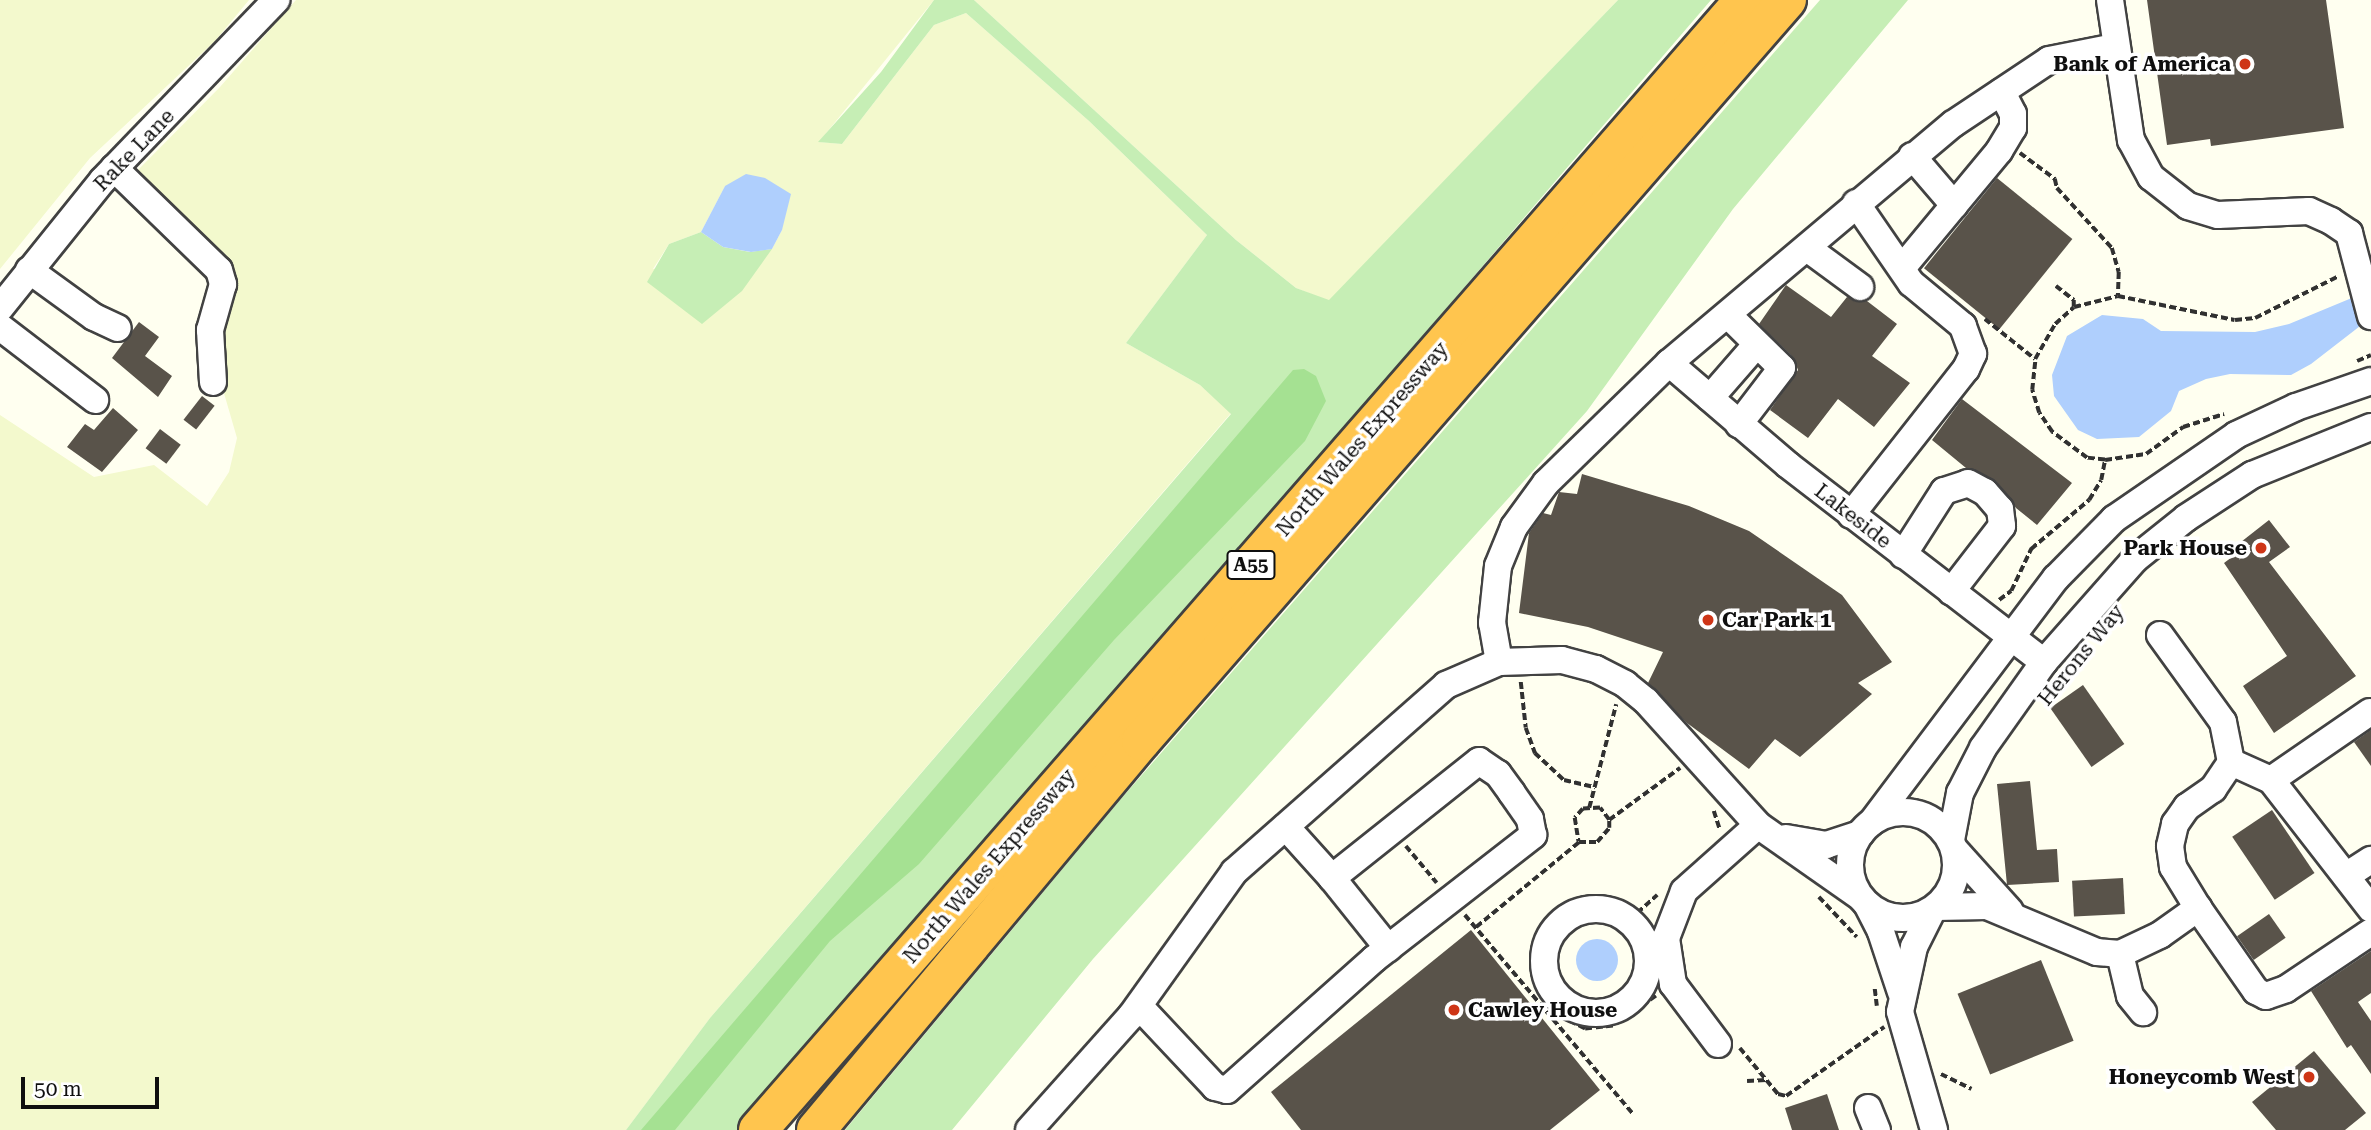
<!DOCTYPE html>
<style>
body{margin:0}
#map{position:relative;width:2371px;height:1130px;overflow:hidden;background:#fffff0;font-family:"Roboto Serif",serif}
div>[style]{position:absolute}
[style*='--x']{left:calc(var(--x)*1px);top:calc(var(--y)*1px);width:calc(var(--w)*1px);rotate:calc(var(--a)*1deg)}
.farmland>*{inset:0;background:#f3f9cd}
.green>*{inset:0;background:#c6eeb5}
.forest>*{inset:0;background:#a5e192}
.water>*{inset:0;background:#afcffd}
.round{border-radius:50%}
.building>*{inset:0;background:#59534a;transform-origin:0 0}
.path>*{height:3.5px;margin-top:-1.75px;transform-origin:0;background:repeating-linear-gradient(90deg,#313131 0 7px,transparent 0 10.5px)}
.roads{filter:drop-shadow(2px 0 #424242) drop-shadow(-2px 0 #424242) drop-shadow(0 2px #424242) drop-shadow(0 -2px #424242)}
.minor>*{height:26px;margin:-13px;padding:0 13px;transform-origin:13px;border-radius:13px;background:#fff}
.minor>.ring{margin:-13px;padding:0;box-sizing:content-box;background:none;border:26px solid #fff;border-radius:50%}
.highway>*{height:38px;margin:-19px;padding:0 19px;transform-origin:19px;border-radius:19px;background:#ffc54e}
.dots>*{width:19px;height:19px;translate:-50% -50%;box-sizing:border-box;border:4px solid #fff;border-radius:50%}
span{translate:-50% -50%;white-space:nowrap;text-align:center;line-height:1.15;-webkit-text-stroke:7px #fff;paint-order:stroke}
.shield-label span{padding:2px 5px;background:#fff;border:2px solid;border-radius:5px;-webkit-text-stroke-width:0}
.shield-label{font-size:19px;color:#0f0f0f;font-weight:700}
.poi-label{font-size:21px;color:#0f0f0f;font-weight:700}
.right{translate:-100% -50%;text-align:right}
.left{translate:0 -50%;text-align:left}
.street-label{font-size:21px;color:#0f0f0f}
.scale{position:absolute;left:21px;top:1077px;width:138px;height:32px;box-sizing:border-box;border:4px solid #0f0f0f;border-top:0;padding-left:9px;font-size:21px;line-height:24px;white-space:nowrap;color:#0f0f0f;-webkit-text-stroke:5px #fff;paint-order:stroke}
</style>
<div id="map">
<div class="farmland">
<i style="clip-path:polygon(0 0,249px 0,215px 41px,90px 158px,0 269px)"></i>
<i style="clip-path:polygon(evenodd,296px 0,934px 0,819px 142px,842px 144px,934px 25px,966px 13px,1089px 121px,1207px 235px,1126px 343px,1200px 385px,1231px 413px,710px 1018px,626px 1130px,0 1130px,0 415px,94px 477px,154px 465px,207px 506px,229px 472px,237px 438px,219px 376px,227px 291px,135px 173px,220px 87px,296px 0,725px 186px,782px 230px,772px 249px,653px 269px,669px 244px,701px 232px,725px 186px)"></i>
<i style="clip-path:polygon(974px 0,1618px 0,1329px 301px,1296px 288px,1236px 240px)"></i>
</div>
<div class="green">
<i style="clip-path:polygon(934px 0,974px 0,1236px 240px,1296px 288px,1329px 300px,1618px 0,1711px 0,741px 1130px,626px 1130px,710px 1018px,1231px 414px,1200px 385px,1126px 343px,1207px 235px,1089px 121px,966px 13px,934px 25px,842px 144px,818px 142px,881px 72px)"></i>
<i style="clip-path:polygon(1820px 0,1908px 0,1733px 209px,1587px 411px,1093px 959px,952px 1130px,845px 1130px,1120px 800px)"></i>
<i style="clip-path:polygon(701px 232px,723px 247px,750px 252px,772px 249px,742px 291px,702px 324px,647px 282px,669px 244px)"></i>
</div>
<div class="forest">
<i style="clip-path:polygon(1304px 369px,1316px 376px,1326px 401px,1305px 441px,1114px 640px,919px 864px,830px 941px,675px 1130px,641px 1130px,1293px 370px)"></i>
</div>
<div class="water">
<i style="clip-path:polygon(746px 174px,765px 178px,791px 194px,782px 230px,772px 249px,751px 252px,723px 247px,701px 232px,725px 186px)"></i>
<i style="clip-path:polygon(2359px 295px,2364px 323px,2311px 364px,2291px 375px,2230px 374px,2206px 379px,2179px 391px,2171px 411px,2139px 437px,2097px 439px,2078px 430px,2054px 396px,2052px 375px,2067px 336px,2102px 315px,2143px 319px,2161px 331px,2255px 332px,2289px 324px)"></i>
<i class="round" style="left:1576px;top:939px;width:42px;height:42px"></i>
</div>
<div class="building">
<i style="clip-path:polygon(2147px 0,2326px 0,2344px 128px,2211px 146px,2210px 139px,2167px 145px)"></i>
<i style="left:1997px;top:178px;width:97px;height:116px;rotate:39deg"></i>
<i style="clip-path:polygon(1786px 285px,1831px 317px,1847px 297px,1867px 301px,1897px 324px,1872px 356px,1910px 383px,1874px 427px,1838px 399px,1808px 438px,1770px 410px,1798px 370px,1793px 357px,1759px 324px)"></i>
<i style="clip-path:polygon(139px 322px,159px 337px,145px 356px,172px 376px,158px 397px,112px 358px)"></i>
<i style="left:202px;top:396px;width:16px;height:30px;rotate:38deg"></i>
<i style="clip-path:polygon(1962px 399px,2072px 483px,2037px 525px,2016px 508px,1996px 481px,1966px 468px,1932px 440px)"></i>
<i style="clip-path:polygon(113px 408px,138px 430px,102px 472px,67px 447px,85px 424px,94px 430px)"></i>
<i style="left:160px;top:429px;width:26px;height:24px;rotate:37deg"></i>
<i style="clip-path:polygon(1582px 474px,1689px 506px,1749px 531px,1842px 595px,1892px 662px,1858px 683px,1872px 694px,1800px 757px,1775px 739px,1749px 769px,1687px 723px,1648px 683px,1663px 652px,1588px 627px,1519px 613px,1529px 533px,1543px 513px,1551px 515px,1559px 492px,1577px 494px)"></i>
<i style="clip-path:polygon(2269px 520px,2290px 547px,2269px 562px,2356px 676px,2274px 733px,2243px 686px,2287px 656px,2224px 563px,2236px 554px,2232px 549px)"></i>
<i style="left:2083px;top:685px;width:72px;height:40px;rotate:55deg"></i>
<i style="clip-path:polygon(2371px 730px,2371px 766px,2354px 742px)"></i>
<i style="clip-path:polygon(2030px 781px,2037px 850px,2057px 849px,2059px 882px,2007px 885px,1997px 784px)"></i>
<i style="left:2272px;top:810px;width:76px;height:48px;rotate:56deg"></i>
<i style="left:2123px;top:878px;width:36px;height:51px;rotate:87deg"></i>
<i style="left:2269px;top:914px;width:29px;height:39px;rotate:55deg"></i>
<i style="clip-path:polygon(1471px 930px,1600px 1090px,1550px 1130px,1301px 1130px,1271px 1092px)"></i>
<i style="clip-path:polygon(2371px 951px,2371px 993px,2358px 1002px,2371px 1021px,2371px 1074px,2351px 1045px,2347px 1048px,2311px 991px)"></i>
<i style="left:2041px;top:960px;width:87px;height:90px;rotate:68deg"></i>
<i style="clip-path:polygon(2314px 1051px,2366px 1113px,2345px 1130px,2276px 1130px,2252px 1102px)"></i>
<i style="clip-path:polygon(1827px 1094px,1839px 1130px,1792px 1130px,1785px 1108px)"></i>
</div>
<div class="path">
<i style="--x:2020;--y:153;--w:44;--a:36.6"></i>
<i style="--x:2055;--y:179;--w:9;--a:77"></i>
<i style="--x:2057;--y:188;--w:81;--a:47.5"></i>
<i style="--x:2112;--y:248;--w:25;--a:74"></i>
<i style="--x:2119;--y:272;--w:24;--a:92"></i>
<i style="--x:2056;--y:286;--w:23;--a:38"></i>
<i style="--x:2074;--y:300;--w:7;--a:90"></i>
<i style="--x:1985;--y:319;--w:64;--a:38.7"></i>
<i style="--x:2357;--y:361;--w:15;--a:-23"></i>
<i style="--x:2105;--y:460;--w:18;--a:-174"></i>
<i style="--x:2087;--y:458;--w:44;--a:-143.4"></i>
<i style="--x:2052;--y:432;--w:23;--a:-124"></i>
<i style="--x:2039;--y:413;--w:24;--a:-107"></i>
<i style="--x:2032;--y:390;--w:31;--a:-84"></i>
<i style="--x:2035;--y:359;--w:40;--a:-60.3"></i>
<i style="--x:2055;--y:324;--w:25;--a:-42"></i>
<i style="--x:2074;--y:307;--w:45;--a:-14"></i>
<i style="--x:2118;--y:296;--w:119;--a:11.6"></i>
<i style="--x:2235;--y:320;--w:20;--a:-6"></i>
<i style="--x:2255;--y:318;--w:92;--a:-26.6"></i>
<i style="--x:1999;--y:600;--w:15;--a:-37"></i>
<i style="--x:2011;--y:591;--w:47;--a:-64.5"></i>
<i style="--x:2031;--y:549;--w:76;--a:-40.2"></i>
<i style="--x:2089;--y:500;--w:23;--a:-59"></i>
<i style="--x:2101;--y:480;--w:20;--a:-79"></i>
<i style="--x:2105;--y:460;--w:41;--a:-8.3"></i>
<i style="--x:2146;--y:454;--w:46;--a:-36.1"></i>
<i style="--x:2183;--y:427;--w:43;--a:-17.6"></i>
<i style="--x:1521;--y:682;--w:46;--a:83.8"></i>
<i style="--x:1526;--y:728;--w:27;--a:70"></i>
<i style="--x:1535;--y:753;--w:40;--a:43"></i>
<i style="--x:1564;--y:780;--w:32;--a:13"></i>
<i style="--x:1589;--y:808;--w:107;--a:-75.4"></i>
<i style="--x:1714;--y:811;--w:20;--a:72"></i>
<i style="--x:1609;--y:820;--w:15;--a:-127"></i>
<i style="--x:1600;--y:808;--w:17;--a:177"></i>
<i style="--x:1583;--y:809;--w:12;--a:132"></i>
<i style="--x:1575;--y:818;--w:24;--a:81"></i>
<i style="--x:1579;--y:842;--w:18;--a:0"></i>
<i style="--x:1597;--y:842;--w:18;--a:-49"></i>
<i style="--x:1609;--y:828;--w:8;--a:-90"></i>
<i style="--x:1609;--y:820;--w:88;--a:-36.2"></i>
<i style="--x:1406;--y:846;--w:48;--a:50"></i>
<i style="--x:1819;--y:897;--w:55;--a:46.5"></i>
<i style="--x:1465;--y:915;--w:260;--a:49.8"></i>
<i style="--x:1476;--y:927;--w:134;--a:-39.5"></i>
<i style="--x:1875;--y:989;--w:17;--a:83"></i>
<i style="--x:1656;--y:996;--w:52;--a:145.1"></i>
<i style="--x:1613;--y:1026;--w:28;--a:174"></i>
<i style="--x:1585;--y:1029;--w:29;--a:-153"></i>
<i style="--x:1559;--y:1016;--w:21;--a:-133"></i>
<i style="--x:1545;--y:1001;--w:42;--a:-106.7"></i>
<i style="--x:1533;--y:961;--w:30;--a:-75"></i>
<i style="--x:1541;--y:932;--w:23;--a:-50"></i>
<i style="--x:1556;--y:914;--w:27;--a:-28"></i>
<i style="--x:1580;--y:901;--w:22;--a:-5"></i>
<i style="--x:1602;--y:899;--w:38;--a:22"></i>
<i style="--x:1637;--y:913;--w:27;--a:-42"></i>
<i style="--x:1740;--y:1048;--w:60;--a:50.4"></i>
<i style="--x:1778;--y:1094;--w:8;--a:14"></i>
<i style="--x:1786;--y:1096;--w:120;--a:-35.1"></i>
<i style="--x:1941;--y:1074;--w:34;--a:26"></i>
<i style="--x:1747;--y:1081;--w:19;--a:-3"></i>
</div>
<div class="roads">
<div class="minor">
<i style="--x:2110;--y:0;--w:142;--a:81.5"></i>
<i style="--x:2131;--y:140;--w:42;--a:61.6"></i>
<i style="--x:2151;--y:177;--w:47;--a:38.1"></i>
<i style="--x:2188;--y:206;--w:31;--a:17"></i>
<i style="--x:2218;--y:215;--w:91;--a:-2.5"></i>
<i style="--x:2309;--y:211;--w:24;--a:24"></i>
<i style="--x:2331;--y:221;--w:22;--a:34"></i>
<i style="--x:2349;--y:233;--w:86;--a:75.2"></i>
<i style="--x:1912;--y:156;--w:65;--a:49.4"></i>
<i style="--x:114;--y:168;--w:146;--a:44.2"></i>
<i style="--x:219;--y:270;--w:15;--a:74"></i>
<i style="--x:223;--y:284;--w:48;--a:105.8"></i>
<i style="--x:210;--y:330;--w:52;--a:86.7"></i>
<i style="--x:1807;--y:248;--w:66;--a:36.3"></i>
<i style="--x:1902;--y:268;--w:152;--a:-50.3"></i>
<i style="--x:1999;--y:151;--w:27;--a:-59"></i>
<i style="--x:2013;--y:128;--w:14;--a:-90"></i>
<i style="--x:2013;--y:114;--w:25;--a:-117"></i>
<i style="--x:29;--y:270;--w:80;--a:35.9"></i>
<i style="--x:94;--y:317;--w:26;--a:25"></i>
<i style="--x:0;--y:308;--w:164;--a:-51.2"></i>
<i style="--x:103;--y:180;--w:250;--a:-46.1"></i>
<i style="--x:1729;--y:316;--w:74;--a:44.5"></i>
<i style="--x:1782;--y:368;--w:71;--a:127.5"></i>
<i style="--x:0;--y:327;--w:120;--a:37.5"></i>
<i style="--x:1669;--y:363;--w:157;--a:40.6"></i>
<i style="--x:1788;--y:465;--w:323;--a:37.6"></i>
<i style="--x:1710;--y:398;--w:70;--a:-49"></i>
<i style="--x:1851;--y:515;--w:186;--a:-51.8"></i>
<i style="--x:1966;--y:369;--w:17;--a:-65"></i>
<i style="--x:1973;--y:354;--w:30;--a:-110"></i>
<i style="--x:1963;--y:326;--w:67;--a:-140.4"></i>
<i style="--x:1911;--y:283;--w:97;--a:-124.5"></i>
<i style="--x:1903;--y:555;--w:76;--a:-57.4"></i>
<i style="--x:1944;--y:491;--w:25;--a:-18"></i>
<i style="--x:1968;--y:483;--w:19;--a:28"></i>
<i style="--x:1985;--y:492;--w:23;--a:49"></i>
<i style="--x:2000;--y:509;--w:17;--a:83"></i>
<i style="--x:2002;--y:526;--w:83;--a:127.7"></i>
<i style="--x:2160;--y:635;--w:107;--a:54.1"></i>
<i style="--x:2223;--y:722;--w:41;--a:78.7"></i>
<i style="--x:1499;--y:662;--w:40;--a:-100"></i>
<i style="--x:1492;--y:623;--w:57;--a:-84"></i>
<i style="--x:1498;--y:566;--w:42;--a:-67.7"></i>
<i style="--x:1514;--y:527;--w:54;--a:-54"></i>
<i style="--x:1546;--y:483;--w:172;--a:-44.3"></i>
<i style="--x:1669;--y:363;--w:371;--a:-40.1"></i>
<i style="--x:1953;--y:124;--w:115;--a:-33.7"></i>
<i style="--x:2049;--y:60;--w:67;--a:-11.1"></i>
<i style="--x:2231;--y:762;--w:44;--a:24.2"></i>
<i style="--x:2271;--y:780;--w:163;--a:52.2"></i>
<i style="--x:2271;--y:780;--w:120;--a:-34.5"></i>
<i class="ring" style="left:1850px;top:812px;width:80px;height:80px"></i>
<i style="--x:1872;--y:822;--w:306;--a:-53"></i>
<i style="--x:2056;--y:578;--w:83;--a:-45.5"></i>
<i style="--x:2114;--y:519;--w:148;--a:-34.5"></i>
<i style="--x:2236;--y:435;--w:66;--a:-25"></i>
<i style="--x:2296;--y:407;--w:79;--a:-19.1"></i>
<i style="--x:1786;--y:838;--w:41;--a:9.9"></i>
<i style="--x:1826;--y:845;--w:36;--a:-18"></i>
<i style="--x:1951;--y:840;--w:48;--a:-79.2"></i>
<i style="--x:1960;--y:793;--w:51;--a:-62.9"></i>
<i style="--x:1983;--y:748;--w:105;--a:-54.7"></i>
<i style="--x:2044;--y:662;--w:137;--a:-48.5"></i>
<i style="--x:2135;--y:559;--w:65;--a:-38.8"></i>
<i style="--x:2186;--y:518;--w:79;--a:-33.1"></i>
<i style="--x:2252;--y:475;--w:128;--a:-22"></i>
<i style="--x:1955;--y:850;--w:82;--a:48"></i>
<i style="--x:2346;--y:876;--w:30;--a:-33"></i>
<i style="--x:1332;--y:878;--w:90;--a:51.3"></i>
<i style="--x:1867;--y:904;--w:31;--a:63"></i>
<i style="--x:1881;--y:932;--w:63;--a:71.6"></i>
<i style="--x:1936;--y:907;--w:51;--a:-1.1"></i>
<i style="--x:1987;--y:906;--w:119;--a:22.7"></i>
<i style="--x:2097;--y:952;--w:23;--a:5"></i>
<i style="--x:2120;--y:954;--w:44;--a:-25.4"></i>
<i style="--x:2160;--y:935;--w:47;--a:-35.4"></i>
<i style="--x:2198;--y:908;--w:48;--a:-121.4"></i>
<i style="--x:2173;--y:867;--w:21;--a:-98"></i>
<i style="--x:2170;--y:846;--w:23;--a:-77"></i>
<i style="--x:2175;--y:824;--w:21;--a:-55"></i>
<i style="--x:2187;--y:807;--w:32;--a:-35"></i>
<i style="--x:2213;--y:789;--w:32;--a:-56"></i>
<i style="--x:2198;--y:908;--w:101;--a:55.1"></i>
<i style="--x:2256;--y:991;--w:11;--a:27"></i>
<i style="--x:2266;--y:996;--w:21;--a:-19"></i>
<i style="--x:2286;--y:989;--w:102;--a:-33.8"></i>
<i class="ring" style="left:1544px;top:909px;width:78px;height:78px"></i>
<i style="--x:1932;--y:911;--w:40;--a:116.6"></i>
<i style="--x:1914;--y:947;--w:66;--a:102.2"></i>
<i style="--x:1900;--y:1012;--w:123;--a:73.9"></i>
<i style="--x:2120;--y:954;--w:43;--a:76.6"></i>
<i style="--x:2130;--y:996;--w:21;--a:51"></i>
<i style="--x:1139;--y:1006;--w:111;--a:46.8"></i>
<i style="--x:1215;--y:1087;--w:12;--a:14"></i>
<i style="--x:1227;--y:1090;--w:197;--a:-41.7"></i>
<i style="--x:1374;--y:959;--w:202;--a:-37.9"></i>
<i style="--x:1533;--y:835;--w:16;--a:-101"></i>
<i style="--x:1530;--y:819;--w:32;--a:-125"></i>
<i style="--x:1512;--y:793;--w:24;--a:-126"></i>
<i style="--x:1498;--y:774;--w:23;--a:-146"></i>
<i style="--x:1479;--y:761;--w:188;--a:141.5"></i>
<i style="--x:1332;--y:878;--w:69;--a:-132"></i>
<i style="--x:1718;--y:1044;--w:75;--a:-126.9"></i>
<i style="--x:1673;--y:984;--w:47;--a:-98.7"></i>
<i style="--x:1666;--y:938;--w:50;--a:-69"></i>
<i style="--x:1684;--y:891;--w:99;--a:-41.7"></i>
<i style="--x:1868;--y:1108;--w:24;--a:68"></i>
<i style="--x:1029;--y:1130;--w:153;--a:-48.2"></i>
<i style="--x:1131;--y:1016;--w:177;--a:-54.4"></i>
<i style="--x:1234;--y:872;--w:283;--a:-41.4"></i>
<i style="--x:1446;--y:685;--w:58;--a:-23.5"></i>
<i style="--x:1499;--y:662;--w:63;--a:-1.8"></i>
<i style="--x:1562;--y:660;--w:35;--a:15"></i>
<i style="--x:1596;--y:669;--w:33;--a:27"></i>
<i style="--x:1625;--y:684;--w:27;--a:39"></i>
<i style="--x:1646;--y:701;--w:167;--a:47.9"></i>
<i style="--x:1758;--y:825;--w:123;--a:35.1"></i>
</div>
<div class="highway">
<i style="--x:758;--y:1130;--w:1500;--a:-48.89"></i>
<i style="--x:816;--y:1130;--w:507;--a:-50.12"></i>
<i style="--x:1141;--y:741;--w:983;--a:-48.92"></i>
</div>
</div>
<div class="dots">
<i style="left:2245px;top:64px;background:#ce3517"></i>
<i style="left:2261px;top:548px;background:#ce3517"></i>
<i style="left:1708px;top:620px;background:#ce3517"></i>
<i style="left:1454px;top:1010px;background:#ce3517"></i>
<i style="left:2309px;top:1077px;background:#ce3517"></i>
</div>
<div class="shield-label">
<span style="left:1251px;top:565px">A55</span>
</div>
<div class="poi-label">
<span class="right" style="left:2231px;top:64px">Bank of America</span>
<span class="right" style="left:2247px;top:548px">Park House</span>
<span class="left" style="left:1722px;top:620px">Car Park 1</span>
<span class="left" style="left:1468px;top:1010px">Cawley House</span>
<span class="right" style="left:2295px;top:1077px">Honeycomb West</span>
</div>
<div class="street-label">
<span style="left:134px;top:150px;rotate:-46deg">Rake Lane</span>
<span style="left:1362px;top:439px;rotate:-49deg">North Wales Expressway</span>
<span style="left:1853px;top:516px;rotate:38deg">Lakeside</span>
<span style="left:2081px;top:655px;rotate:-51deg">Herons Way</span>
<span style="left:989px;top:866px;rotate:-49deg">North Wales Expressway</span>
</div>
<div class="scale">50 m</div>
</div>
